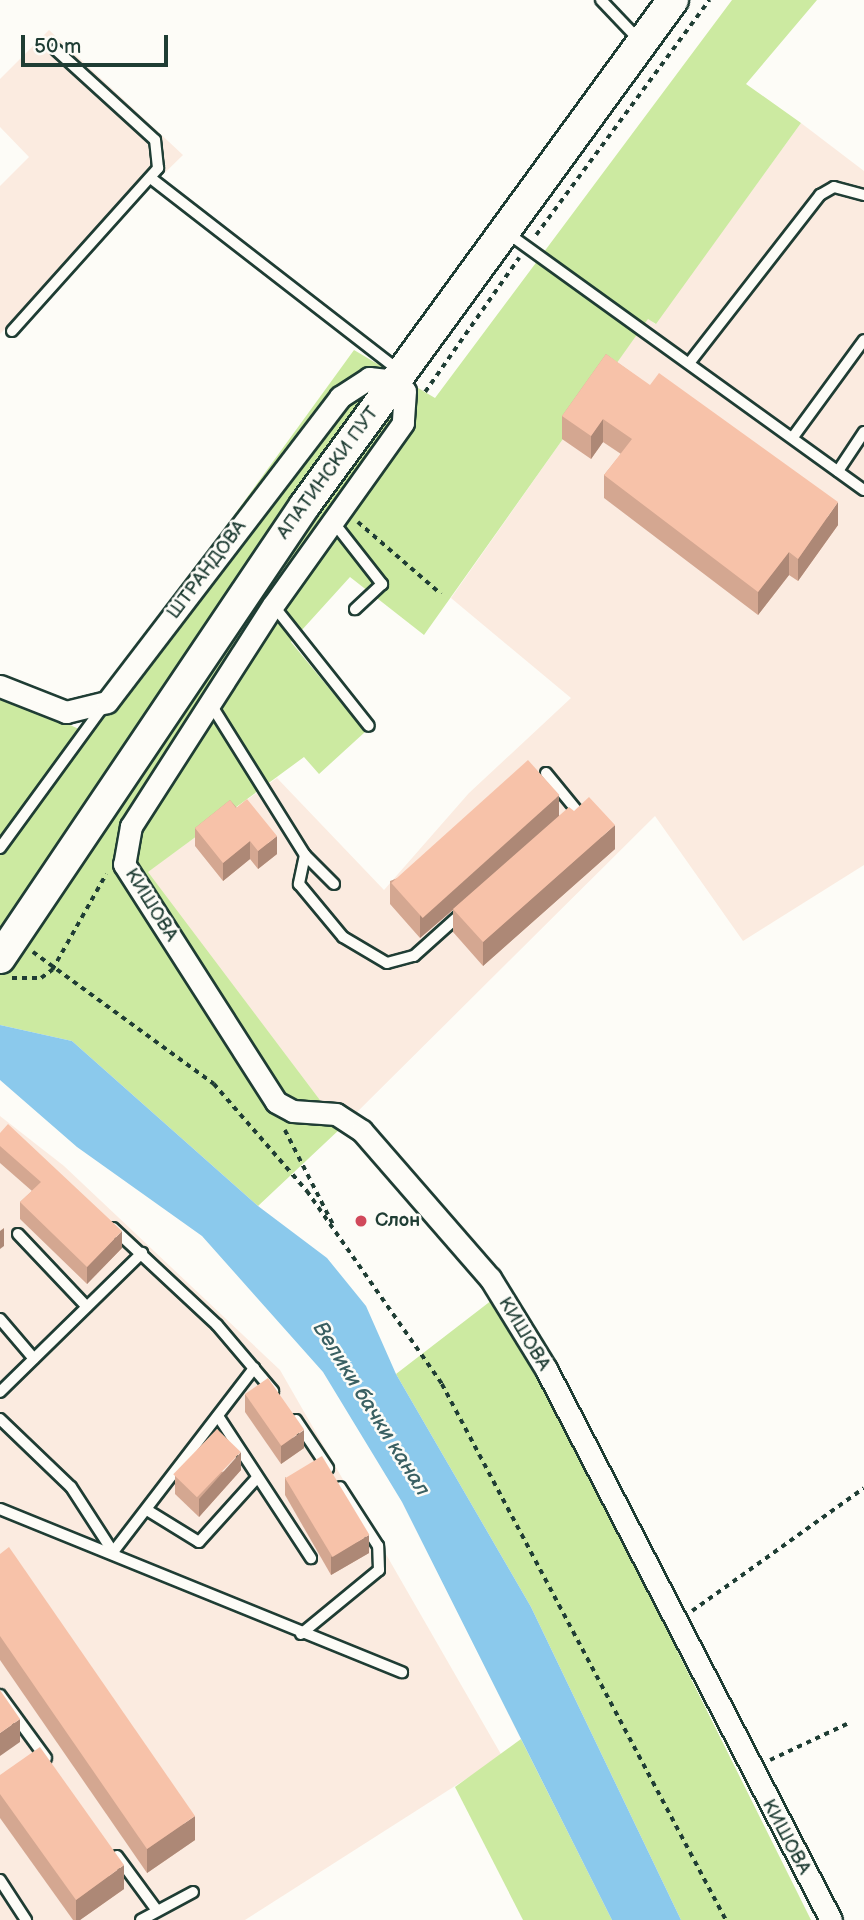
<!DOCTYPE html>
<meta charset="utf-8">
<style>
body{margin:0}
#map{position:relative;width:864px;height:1920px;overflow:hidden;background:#fdfcf7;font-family:"Balsamiq Sans",sans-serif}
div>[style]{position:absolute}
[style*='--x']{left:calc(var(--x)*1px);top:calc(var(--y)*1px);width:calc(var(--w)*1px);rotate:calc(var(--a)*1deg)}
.built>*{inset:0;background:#fbebe0}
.green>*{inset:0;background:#cceaa1}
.water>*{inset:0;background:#8bc9ec}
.path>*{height:3.5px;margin-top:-1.75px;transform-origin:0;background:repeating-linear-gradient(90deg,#1f3d34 0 5px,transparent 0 10px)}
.roads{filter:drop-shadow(2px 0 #1f3d34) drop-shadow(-2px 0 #1f3d34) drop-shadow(0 2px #1f3d34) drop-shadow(0 -2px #1f3d34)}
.service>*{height:10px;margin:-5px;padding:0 5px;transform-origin:5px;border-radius:5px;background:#fdfcf7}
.minor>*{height:21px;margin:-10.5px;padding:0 10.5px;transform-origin:10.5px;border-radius:10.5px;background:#fdfcf7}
.secondary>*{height:30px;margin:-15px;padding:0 15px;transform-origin:15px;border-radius:15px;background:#fdfcf7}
.wall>*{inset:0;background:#d4a791}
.shaded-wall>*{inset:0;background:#ad8876}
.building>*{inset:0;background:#f7c2a9;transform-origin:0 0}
.dots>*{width:19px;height:19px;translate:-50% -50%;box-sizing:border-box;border:4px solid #fdfcf7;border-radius:50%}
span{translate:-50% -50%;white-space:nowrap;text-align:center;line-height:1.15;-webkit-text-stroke:5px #fdfcf7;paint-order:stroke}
.street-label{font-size:19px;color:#1f3d34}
.poi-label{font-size:19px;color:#1f3d34;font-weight:700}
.left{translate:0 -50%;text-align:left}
.water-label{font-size:21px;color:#3a6062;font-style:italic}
.scale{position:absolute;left:21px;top:35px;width:147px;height:32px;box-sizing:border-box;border:4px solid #1f3d34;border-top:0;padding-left:9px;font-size:21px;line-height:24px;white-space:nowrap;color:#1f3d34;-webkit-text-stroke:5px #fdfcf7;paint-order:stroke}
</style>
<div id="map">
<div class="built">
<i style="clip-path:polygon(49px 30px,183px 155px,0 334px,0 186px,29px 157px,0 127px,0 79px)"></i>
<i style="clip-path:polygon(801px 123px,864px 171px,864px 865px,743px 941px,655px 816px,341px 1128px,147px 872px,277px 778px,384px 890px,469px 793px,571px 698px,451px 598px,648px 318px,655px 324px)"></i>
<i style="clip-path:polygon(0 1116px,64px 1166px,280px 1370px,502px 1756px,245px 1920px,0 1920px)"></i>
</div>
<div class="green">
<i style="clip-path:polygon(732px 0,817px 0,746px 84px,801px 123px,656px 324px,648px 319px,424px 635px,350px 577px,291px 642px,365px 732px,319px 774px,304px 757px,148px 872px,341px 1128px,258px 1206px,72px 1041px,0 1025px,0 694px,79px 729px,354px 350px,435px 398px)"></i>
<i style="clip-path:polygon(492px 1300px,537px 1369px,811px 1920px,681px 1920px,531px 1607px,396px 1374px)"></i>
<i style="clip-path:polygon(521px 1739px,612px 1920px,523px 1920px,455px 1787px)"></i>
</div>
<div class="water">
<i style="clip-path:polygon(0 1025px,72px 1041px,258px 1206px,327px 1258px,366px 1306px,396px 1374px,531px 1607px,681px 1920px,612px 1920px,402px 1502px,323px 1372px,202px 1236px,77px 1147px,0 1080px)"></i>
</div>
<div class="path">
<i style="--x:536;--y:235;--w:292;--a:-53.6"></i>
<i style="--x:425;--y:392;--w:164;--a:-55"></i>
<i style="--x:358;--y:522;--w:110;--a:40.9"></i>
<i style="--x:33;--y:952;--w:224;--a:36.1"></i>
<i style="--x:214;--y:1084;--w:142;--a:49"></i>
<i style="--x:307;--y:1191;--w:236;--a:55"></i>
<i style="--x:442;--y:1384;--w:607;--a:62.08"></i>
<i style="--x:12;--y:978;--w:29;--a:0"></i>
<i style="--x:41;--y:978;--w:14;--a:-36"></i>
<i style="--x:52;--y:970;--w:110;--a:-60.6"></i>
<i style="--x:285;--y:1130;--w:108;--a:63"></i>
<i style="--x:692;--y:1611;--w:211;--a:-35.6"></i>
<i style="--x:770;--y:1760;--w:85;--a:-25.1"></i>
</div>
<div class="roads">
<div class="service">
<i style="--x:601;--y:0;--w:57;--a:46.4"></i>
<i style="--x:152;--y:179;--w:315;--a:37.8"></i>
<i style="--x:506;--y:232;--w:441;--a:35.8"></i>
<i style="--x:12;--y:331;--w:219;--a:-48.1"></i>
<i style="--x:158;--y:168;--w:28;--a:-96"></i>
<i style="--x:155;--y:140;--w:134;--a:-137.7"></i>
<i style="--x:690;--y:362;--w:212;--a:-52.1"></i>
<i style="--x:820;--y:195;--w:16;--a:-30"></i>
<i style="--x:834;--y:187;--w:31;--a:15"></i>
<i style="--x:793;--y:437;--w:120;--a:-53.8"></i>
<i style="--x:838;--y:471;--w:47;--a:-56.3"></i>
<i style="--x:331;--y:519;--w:83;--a:51.9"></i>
<i style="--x:382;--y:584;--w:37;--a:137"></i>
<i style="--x:273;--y:605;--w:154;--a:51.6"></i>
<i style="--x:210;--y:703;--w:179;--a:58"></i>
<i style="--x:305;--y:855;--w:41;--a:45"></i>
<i style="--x:546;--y:773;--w:50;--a:50.6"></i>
<i style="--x:578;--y:812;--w:8;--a:140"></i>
<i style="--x:0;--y:848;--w:178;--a:-53.9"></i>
<i style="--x:305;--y:855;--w:30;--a:102"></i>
<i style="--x:299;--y:884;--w:69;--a:50.3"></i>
<i style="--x:343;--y:937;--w:51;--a:30.6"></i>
<i style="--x:387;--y:963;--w:28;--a:-15"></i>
<i style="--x:414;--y:956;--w:64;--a:-41.9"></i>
<i style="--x:113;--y:1228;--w:142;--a:43"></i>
<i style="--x:217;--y:1325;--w:87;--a:49.7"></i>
<i style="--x:18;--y:1234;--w:100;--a:46.6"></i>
<i style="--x:0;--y:1319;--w:52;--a:49.6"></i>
<i style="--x:0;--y:1392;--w:199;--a:-44.4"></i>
<i style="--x:218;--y:1416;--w:170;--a:56.8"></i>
<i style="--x:0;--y:1419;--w:98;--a:43.8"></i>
<i style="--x:71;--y:1487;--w:77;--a:57.1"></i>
<i style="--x:113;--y:1552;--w:232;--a:-52.5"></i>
<i style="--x:296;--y:1420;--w:58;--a:56.3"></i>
<i style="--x:0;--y:1509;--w:434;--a:22.1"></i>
<i style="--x:147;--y:1510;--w:61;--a:31.6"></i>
<i style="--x:199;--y:1542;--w:85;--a:-47.9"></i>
<i style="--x:301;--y:1634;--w:101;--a:-39.4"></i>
<i style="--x:379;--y:1570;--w:24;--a:-92"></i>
<i style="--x:378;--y:1546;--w:70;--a:-122.8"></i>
<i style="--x:0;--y:1695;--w:78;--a:53.9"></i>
<i style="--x:117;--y:1856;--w:66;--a:53.7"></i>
<i style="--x:0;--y:1880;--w:48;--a:57"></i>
<i style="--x:141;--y:1920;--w:59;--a:-28.3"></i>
</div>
<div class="minor">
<i style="--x:0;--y:686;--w:71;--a:21.5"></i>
<i style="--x:66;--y:712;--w:42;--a:-13.7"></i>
<i style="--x:107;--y:702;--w:384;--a:-52.6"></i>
<i style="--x:340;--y:397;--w:35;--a:-33"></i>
<i style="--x:369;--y:378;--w:27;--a:6"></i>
<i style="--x:396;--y:381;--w:13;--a:48"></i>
<i style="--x:405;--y:391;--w:32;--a:94"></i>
<i style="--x:403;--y:423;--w:224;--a:125.5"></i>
<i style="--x:273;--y:605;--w:263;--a:122.7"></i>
<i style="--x:131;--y:826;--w:39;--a:100"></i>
<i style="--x:124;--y:864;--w:282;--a:57.4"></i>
<i style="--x:276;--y:1102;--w:19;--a:28"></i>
<i style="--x:293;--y:1111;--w:43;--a:4"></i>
<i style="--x:336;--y:1114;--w:31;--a:33"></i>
<i style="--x:362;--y:1131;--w:195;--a:49"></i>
<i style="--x:490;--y:1278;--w:107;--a:58.4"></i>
<i style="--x:546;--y:1369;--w:620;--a:62.65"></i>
</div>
<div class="secondary">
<i style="--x:0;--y:958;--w:546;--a:-56.05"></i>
<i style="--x:305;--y:505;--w:625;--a:-53.92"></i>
</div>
</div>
<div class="wall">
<i style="clip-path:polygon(606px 354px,838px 525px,798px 581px,789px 575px,758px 615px,604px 498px,604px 475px,621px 454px,603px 442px,591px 459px,562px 439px,562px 416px)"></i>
<i style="clip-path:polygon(230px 800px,277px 854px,258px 869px,250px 859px,223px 881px,195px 846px,195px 828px)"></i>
<i style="clip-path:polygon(574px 811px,615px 849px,483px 966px,453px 932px,453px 910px,420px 938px,390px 904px,390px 881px,559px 816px)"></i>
<i style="clip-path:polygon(0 1133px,122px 1248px,87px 1284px,20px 1219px,20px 1202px,32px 1191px,0 1163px)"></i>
<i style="clip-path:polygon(245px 1394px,304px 1448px,281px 1464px,245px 1412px)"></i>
<i style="clip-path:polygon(241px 1470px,199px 1517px,175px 1494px,175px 1476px)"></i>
<i style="clip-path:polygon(285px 1477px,369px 1553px,331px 1575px,285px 1495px)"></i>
<i style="clip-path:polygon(0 1554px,195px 1840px,147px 1873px,0 1660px)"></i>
<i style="clip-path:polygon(0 1775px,124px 1889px,80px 1920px,73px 1920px,0 1818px)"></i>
</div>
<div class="shaded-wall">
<i style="clip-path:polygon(603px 419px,603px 442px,591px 459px,591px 436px)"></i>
<i style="clip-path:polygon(838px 502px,838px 525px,798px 581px,798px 559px)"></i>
<i style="clip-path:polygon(789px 552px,789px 575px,758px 615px,758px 592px)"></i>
<i style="clip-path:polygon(559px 795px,559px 818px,420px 938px,420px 915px)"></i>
<i style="clip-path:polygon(615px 825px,615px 849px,483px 966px,483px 942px)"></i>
<i style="clip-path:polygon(277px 836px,277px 854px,258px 869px,258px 851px)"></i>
<i style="clip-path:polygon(250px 841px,250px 859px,223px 881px,223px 863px)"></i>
<i style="clip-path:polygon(4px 1228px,4px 1246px,0 1249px,0 1231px)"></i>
<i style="clip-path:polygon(122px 1231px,122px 1248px,87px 1284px,87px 1267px)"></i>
<i style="clip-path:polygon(304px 1430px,304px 1448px,281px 1464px,281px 1446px)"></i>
<i style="clip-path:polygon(241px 1452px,241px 1470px,199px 1517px,199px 1499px)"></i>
<i style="clip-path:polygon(369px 1535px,369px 1553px,331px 1575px,331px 1557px)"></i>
<i style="clip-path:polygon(20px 1719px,20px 1742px,0 1756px,0 1733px)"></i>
<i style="clip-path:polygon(195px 1816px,195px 1840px,147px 1873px,147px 1849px)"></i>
<i style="clip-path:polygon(124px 1865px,124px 1889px,80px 1920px,76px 1920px,76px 1900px)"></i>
</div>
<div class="building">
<i style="clip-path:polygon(606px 354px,650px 385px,659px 373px,838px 502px,798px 559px,789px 552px,758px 592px,604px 475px,632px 439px,603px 419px,591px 436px,562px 416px)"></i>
<i style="left:528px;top:760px;width:47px;height:184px;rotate:48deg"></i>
<i style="clip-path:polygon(589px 797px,615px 825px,483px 942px,453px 909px,569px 807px,574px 811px)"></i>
<i style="clip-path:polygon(247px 799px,277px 836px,258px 851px,250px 841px,223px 863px,195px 828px,230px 800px,236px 808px)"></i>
<i style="clip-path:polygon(8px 1124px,122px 1231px,87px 1267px,20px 1202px,41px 1182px,0 1146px,0 1133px)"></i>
<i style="left:268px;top:1378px;width:63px;height:28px;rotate:55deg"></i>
<i style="left:217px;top:1429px;width:33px;height:63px;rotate:44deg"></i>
<i style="left:322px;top:1456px;width:92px;height:43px;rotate:59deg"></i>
<i style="clip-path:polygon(9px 1547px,195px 1816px,147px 1849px,0 1636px,0 1554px)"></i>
<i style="clip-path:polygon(0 1690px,20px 1719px,0 1733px)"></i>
<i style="clip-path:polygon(40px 1747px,124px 1865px,76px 1900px,0 1794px,0 1775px)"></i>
</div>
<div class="dots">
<i style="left:361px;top:1221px;background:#d1495b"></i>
</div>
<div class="street-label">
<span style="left:328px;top:473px;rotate:-54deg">АПАТИНСКИ ПУТ</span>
<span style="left:207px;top:570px;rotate:-53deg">ШТРАНДОВА</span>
<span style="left:151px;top:905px;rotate:58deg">КИШОВА</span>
<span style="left:524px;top:1334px;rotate:59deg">КИШОВА</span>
<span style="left:786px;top:1837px;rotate:62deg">КИШОВА</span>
</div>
<div class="poi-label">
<span class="left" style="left:375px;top:1221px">Слон</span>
</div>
<div class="water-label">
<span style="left:371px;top:1409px;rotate:58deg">Велики бачки канал</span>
</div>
<div class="scale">50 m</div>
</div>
